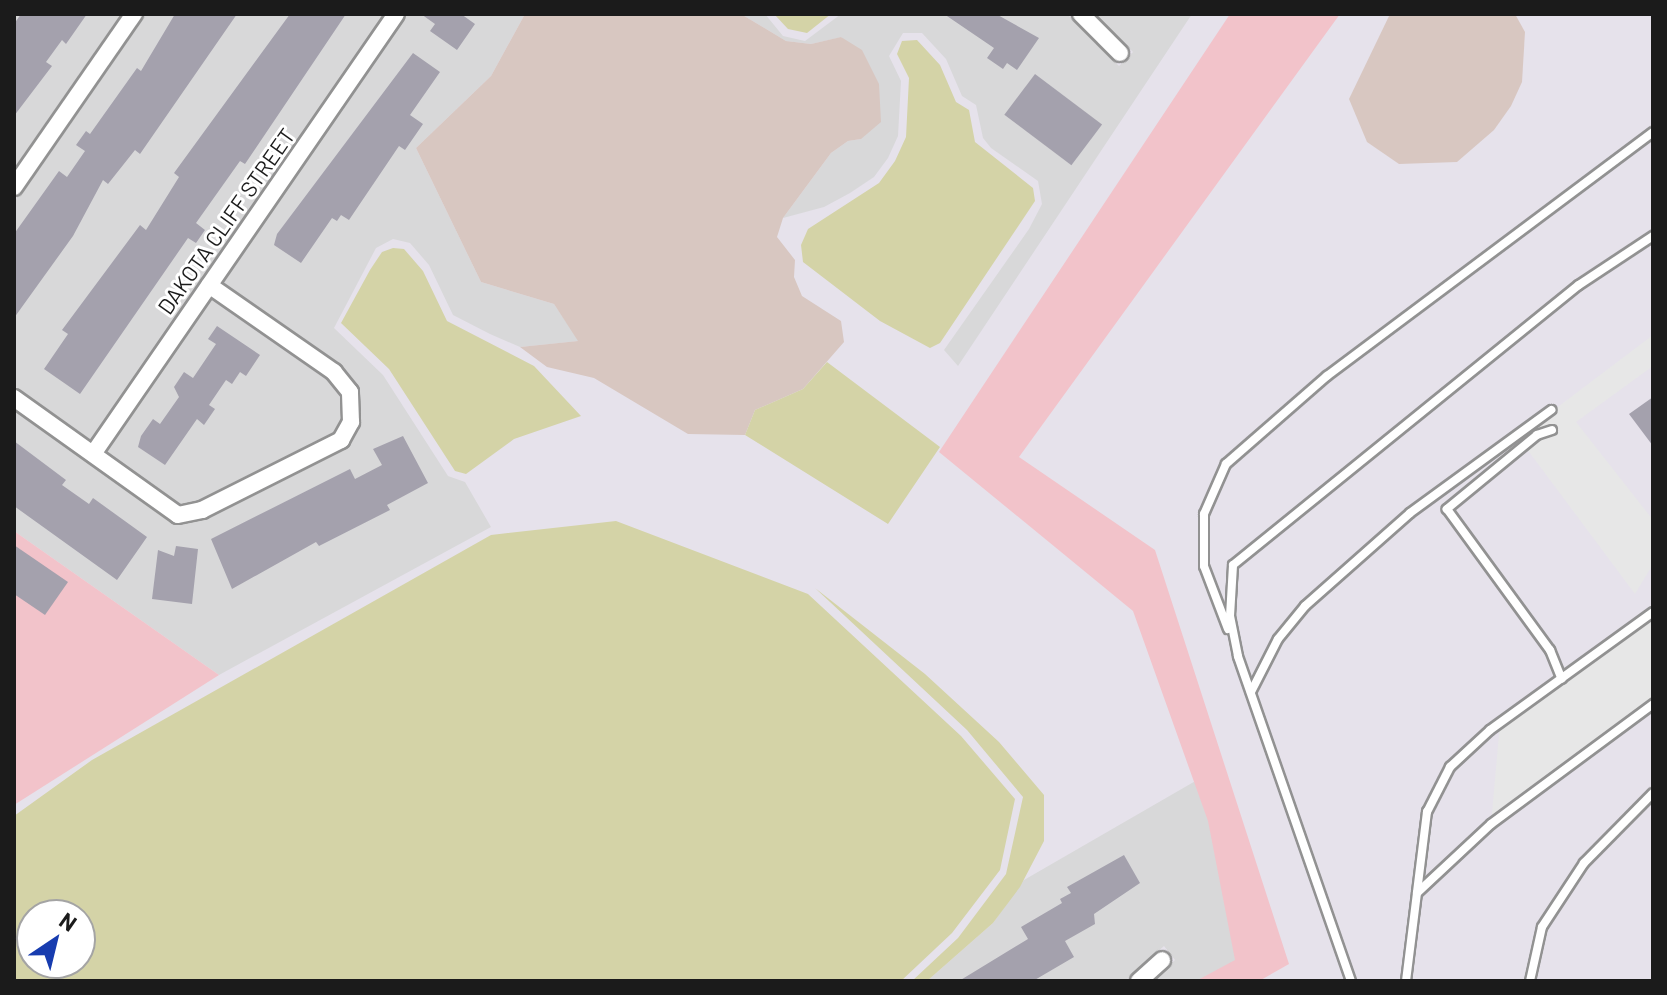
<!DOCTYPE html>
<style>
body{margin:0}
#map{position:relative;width:1667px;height:995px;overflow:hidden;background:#e6e2eb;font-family:Barlow,sans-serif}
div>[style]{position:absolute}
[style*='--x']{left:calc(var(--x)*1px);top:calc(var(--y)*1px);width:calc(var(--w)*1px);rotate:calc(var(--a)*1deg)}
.residential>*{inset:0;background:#d8d8d9}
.wetland>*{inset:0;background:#d8c7c1}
.park>*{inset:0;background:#f2c3ca}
.parking>*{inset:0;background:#e7e7e7}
.water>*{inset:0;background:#d4d3a7}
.building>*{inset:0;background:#a4a1ad;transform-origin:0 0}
.roads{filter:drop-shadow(2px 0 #929292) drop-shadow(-2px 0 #929292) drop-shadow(0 2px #929292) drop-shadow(0 -2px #929292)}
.service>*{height:8px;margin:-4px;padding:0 4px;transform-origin:4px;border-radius:4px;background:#fff}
.minor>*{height:16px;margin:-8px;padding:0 8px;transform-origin:8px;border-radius:8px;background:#fff}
span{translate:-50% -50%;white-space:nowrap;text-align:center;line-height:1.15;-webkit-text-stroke:6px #fff;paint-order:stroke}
.street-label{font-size:22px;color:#1b1b1b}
.frame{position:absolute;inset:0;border:16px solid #1b1b1b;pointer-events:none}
.north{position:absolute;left:16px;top:899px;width:80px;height:80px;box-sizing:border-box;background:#fff;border:2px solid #a4a4a4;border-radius:50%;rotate:35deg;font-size:22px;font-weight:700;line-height:32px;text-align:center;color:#1b1b1b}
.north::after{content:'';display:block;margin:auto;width:28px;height:36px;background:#173caf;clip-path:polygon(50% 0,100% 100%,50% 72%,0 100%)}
</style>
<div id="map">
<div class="residential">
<i style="clip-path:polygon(14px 14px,123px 14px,14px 171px)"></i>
<i style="clip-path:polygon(144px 14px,385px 14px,91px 440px,14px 386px,14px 202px)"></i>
<i style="clip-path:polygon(407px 14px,525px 14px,491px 76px,416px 148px,481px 282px,554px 304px,579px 341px,520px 347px,490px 334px,453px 315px,429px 265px,410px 243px,393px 239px,376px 248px,334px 328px,383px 375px,448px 476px,465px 482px,491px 527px,219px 675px,14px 531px,14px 410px,179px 524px,205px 519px,349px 443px,360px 421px,359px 391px,340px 364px,222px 282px)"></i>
<i style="clip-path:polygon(741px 14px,765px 14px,783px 36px,805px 41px,841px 14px,1067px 14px,1119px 66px,1133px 52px,1095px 14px,1192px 14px,958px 366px,944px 350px,1029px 229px,1042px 204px,1038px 181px,991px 148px,983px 138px,976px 105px,962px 96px,946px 59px,922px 33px,903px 33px,889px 56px,901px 81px,898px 136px,888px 158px,874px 177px,850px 193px,824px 207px,783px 218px,831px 153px,848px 141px,861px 139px,842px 37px,811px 44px,786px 41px)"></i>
<i style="clip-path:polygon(210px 299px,327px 380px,340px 397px,341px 420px,335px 432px,200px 501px,181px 505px,106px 451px)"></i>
<i style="clip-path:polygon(1211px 772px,1247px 954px,1204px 981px,1152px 981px,1175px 960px,1164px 946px,1125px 981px,927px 981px,993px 923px,1024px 880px)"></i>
</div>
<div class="wetland">
<i style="clip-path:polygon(525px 14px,741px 14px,786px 41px,811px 44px,841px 37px,862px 50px,879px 84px,881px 122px,861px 139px,848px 141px,831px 153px,783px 218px,777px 237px,795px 260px,794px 277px,802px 296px,841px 321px,844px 342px,803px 389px,755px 410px,745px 435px,688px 434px,594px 378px,547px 367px,520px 347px,578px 341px,554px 304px,481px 282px,416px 148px,491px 76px)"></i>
<i style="clip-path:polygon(1390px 14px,1515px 14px,1525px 32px,1522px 82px,1511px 106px,1494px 130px,1457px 162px,1399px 164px,1367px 142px,1349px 99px)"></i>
</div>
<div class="park">
<i style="clip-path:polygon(1230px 14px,1340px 14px,1019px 457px,1155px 550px,1289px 964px,1259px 981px,1196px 981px,1235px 960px,1208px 821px,1133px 611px,939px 452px)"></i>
<i style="clip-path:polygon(14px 531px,219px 675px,14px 805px)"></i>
</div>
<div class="parking">
<i style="clip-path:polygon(1653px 335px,1653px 366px,1576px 422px,1653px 520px,1653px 564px,1635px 594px,1518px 437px)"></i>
<i style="clip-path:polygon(1653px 612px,1653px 704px,1491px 824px,1500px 723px)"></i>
</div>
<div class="water">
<i style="clip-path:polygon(774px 14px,831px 14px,807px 33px,788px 29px)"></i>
<i style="clip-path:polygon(917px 40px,940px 65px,956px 102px,969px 110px,975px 142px,1033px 188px,1035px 201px,940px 343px,930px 348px,880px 321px,803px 262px,801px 245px,808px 229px,879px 183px,895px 161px,906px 137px,909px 78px,897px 54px,902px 41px)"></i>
<i style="clip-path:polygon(393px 248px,404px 249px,423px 271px,447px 321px,534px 366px,581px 416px,514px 439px,466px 474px,455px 471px,389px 369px,341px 323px,370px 270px,382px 252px)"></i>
<i style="clip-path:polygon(827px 362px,940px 447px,888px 524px,745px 435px,755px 410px,803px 389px)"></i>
<i style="clip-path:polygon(evenodd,616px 521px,808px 594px,961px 736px,1015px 799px,1000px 870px,952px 933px,901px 981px,14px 981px,14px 816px,92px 760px,491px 535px,616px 521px,80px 915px,80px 963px,32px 963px,32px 915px,80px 915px)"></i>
<i style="clip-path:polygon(815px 588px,925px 674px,999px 742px,1044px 795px,1044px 841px,1020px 887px,993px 923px,927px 981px,912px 981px,958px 938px,1006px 874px,1023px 797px,967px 730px)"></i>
</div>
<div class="building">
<i style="clip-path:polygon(21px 14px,87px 14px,66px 44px,62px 40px,46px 62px,52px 66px,14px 116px,14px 24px)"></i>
<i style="clip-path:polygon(175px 14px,237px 14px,140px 154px,135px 150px,108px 184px,103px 180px,73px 236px,14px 318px,14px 234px,59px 171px,67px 177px,85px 151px,76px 145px,86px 131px,90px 134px,137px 68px,141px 71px)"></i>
<i style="clip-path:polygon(290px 14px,346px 14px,245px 164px,240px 161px,196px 223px,205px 230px,196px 243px,188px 238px,80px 394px,44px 369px,68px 334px,62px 330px,140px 225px,146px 230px,179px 177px,174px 173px)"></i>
<i style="clip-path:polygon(421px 14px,461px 14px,475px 24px,457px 50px,430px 31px,435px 24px)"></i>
<i style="clip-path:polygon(944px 14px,996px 14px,1039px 38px,1017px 70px,1007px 63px,1003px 69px,987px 58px,994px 48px)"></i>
<i style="clip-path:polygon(413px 53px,440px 72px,410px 115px,423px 124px,405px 150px,399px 146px,349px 220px,341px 215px,337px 221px,332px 218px,301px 263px,274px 245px,277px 234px)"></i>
<i style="left:1035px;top:74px;width:84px;height:51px;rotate:37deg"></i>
<i style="clip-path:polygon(217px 326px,260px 355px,246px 376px,240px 372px,232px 384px,226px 380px,209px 405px,215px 409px,204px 425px,197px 419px,165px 465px,138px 447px,141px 436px,153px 419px,160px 424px,179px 397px,174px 387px,184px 372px,193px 378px,216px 344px,208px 339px)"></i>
<i style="clip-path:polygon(1653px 397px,1653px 446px,1629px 414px)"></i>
<i style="clip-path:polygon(403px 436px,428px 483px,387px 505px,390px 510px,319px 546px,316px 542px,232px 589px,211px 539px,350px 469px,355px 479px,382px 465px,373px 449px)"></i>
<i style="clip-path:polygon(14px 441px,66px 480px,62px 485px,89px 504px,93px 498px,147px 537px,117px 580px,14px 506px)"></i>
<i style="clip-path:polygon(14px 545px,68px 582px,45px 615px,14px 594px)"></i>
<i style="clip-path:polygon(176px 546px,198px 549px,192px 604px,152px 599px,158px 550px,174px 556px)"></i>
<i style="clip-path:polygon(1124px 855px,1140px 883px,1094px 914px,1095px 924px,1065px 941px,1074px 957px,1033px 981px,959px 981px,1028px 939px,1021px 927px,1062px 903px,1060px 899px,1071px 893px,1067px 887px)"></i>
</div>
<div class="roads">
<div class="service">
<i style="--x:1552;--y:430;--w:16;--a:162"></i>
<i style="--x:1537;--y:435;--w:117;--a:140.6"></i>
<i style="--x:1447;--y:509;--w:175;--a:53.9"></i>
<i style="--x:1550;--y:650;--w:31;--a:68"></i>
<i style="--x:1228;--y:629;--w:67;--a:-110.9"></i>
<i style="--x:1204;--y:566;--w:52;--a:-90"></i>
<i style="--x:1204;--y:514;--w:55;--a:-66.3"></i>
<i style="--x:1226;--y:464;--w:134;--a:-41.1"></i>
<i style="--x:1327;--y:376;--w:407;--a:-36.8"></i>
<i style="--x:1251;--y:692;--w:59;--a:-63"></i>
<i style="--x:1278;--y:639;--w:43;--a:-50.7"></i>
<i style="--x:1305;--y:606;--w:140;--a:-41.5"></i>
<i style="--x:1410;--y:513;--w:175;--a:-36.1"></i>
<i style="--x:1417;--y:892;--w:81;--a:-82.9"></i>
<i style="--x:1427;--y:812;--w:51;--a:-62.9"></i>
<i style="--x:1450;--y:767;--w:54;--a:-42.8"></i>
<i style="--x:1490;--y:730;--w:201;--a:-35.9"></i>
<i style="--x:1351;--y:981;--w:344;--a:-109.2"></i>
<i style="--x:1238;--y:656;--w:41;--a:-101.3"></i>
<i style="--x:1230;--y:616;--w:51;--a:-86.6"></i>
<i style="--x:1233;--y:565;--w:445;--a:-39"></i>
<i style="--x:1579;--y:285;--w:89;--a:-33.5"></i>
<i style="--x:1406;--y:981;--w:89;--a:-82.9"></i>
<i style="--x:1417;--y:893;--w:101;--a:-43"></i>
<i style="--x:1491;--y:824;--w:202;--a:-36.5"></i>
<i style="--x:1530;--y:981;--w:55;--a:-77.5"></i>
<i style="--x:1542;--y:927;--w:77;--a:-56.7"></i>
<i style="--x:1584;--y:863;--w:98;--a:-45.4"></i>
</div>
<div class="minor">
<i style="--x:1081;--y:14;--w:55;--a:45"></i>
<i style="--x:14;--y:187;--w:211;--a:-55.3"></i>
<i style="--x:14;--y:398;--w:201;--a:35.5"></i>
<i style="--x:178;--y:515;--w:25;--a:-12"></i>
<i style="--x:202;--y:510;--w:156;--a:-26.7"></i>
<i style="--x:341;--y:440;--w:21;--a:-61"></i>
<i style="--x:351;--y:422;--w:30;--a:-92"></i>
<i style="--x:350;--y:392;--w:26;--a:-129"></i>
<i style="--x:334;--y:372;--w:152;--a:-145.2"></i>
<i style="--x:93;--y:454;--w:534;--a:-55.45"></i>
<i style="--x:1139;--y:981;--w:31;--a:-42"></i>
</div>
</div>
<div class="street-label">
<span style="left:226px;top:221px;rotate:-55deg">DAKOTA CLIFF STREET</span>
</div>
<div class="frame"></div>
<div class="north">N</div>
</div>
